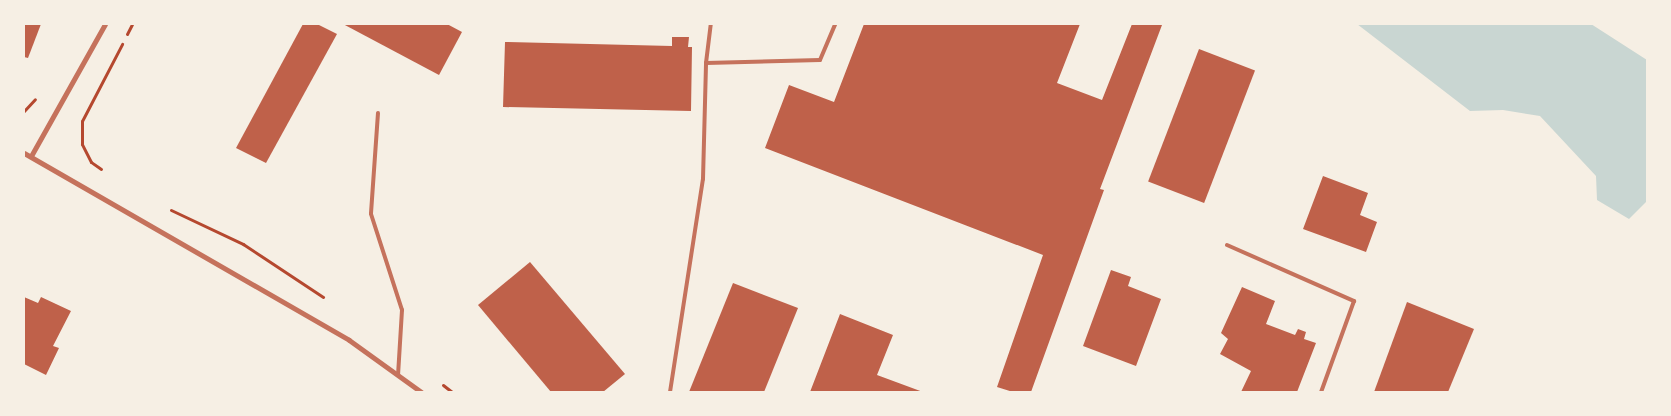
<!DOCTYPE html>
<style>
body{margin:0}
#map{position:relative;width:1671px;height:416px;overflow:hidden;background:#f6efe4;font-family:Mulish,sans-serif}
div>[style]{position:absolute}
[style*='--x']{left:calc(var(--x)*1px);top:calc(var(--y)*1px);width:calc(var(--w)*1px);rotate:calc(var(--a)*1deg)}
.water>*{inset:0;background:#c9d6d2}
.building>*{inset:0;background:#bf614a;transform-origin:0 0}
.path>*{height:3px;margin:-1.5px;padding:0 1.5px;transform-origin:1.5px;border-radius:1.5px;background:#b5482f}
.service>*{height:4px;margin:-2px;padding:0 2px;transform-origin:2px;border-radius:2px;background:#c5725c}
.minor>*{height:5px;margin:-2.5px;padding:0 2.5px;transform-origin:2.5px;border-radius:2.5px;background:#c5725c}
span{translate:-50% -50%;white-space:nowrap;text-align:center;line-height:1.15;-webkit-text-stroke:4px #f6efe4;paint-order:stroke}
.frame{position:absolute;inset:0;border:25px solid #f6efe4;pointer-events:none}
</style>
<div id="map">
<div class="water">
<i style="clip-path:polygon(1357px 24px,1591px 24px,1647px 60px,1647px 201px,1629px 219px,1597px 200px,1596px 176px,1540px 116px,1503px 110px,1470px 111px)"></i>
</div>
<div class="building">
<i style="clip-path:polygon(24px 24px,41px 24px,28px 58px,24px 57px)"></i>
<i style="clip-path:polygon(303px 24px,317px 24px,337px 34px,266px 163px,236px 148px)"></i>
<i style="clip-path:polygon(343px 24px,447px 24px,462px 32px,439px 75px)"></i>
<i style="clip-path:polygon(864px 24px,1080px 24px,1057px 83px,1102px 100px,1132px 24px,1162px 25px,1100px 189px,1104px 190px,1031px 392px,1013px 392px,997px 387px,1043px 255px,765px 148px,789px 85px,834px 102px)"></i>
<i style="clip-path:polygon(672px 37px,689px 37px,688px 47px,692px 47px,691px 111px,503px 107px,505px 42px,672px 46px)"></i>
<i style="left:1199px;top:49px;width:60px;height:142px;rotate:21deg"></i>
<i style="clip-path:polygon(1323px 176px,1368px 193px,1360px 215px,1377px 222px,1366px 252px,1303px 229px)"></i>
<i style="clip-path:polygon(530px 262px,625px 374px,603px 392px,551px 392px,478px 305px)"></i>
<i style="clip-path:polygon(1111px 270px,1131px 277px,1128px 286px,1161px 299px,1136px 366px,1083px 346px)"></i>
<i style="clip-path:polygon(733px 283px,798px 308px,764px 392px,689px 392px)"></i>
<i style="clip-path:polygon(1242px 287px,1275px 301px,1266px 324px,1295px 335px,1298px 329px,1306px 332px,1304px 339px,1316px 343px,1297px 392px,1241px 392px,1251px 371px,1220px 354px,1228px 339px,1221px 333px)"></i>
<i style="clip-path:polygon(24px 297px,38px 303px,41px 297px,71px 311px,53px 346px,59px 348px,46px 375px,24px 364px)"></i>
<i style="clip-path:polygon(1407px 302px,1474px 329px,1448px 392px,1374px 392px)"></i>
<i style="clip-path:polygon(840px 314px,893px 335px,877px 375px,923px 392px,810px 392px)"></i>
</div>
<div class="path">
<i style="--x:127;--y:34;--w:11;--a:-63"></i>
<i style="--x:24;--y:111;--w:16;--a:-47"></i>
<i style="--x:101;--y:169;--w:12;--a:-145"></i>
<i style="--x:91;--y:162;--w:20;--a:-117"></i>
<i style="--x:82;--y:144;--w:23;--a:-90"></i>
<i style="--x:82;--y:121;--w:87;--a:-62.5"></i>
<i style="--x:171;--y:210;--w:80;--a:25.3"></i>
<i style="--x:243;--y:244;--w:96;--a:33.5"></i>
<i style="--x:443;--y:385;--w:11;--a:38"></i>
</div>
<div class="service">
<i style="--x:706;--y:63;--w:114;--a:-1.5"></i>
<i style="--x:820;--y:60;--w:39;--a:-67"></i>
<i style="--x:378;--y:113;--w:101;--a:94"></i>
<i style="--x:371;--y:214;--w:101;--a:72.1"></i>
<i style="--x:402;--y:310;--w:65;--a:93.5"></i>
<i style="--x:1227;--y:245;--w:139;--a:23.8"></i>
<i style="--x:1354;--y:301;--w:97;--a:109.9"></i>
<i style="--x:670;--y:392;--w:216;--a:-81.2"></i>
<i style="--x:703;--y:179;--w:116;--a:-88.5"></i>
<i style="--x:706;--y:63;--w:39;--a:-83"></i>
</div>
<div class="minor">
<i style="--x:24;--y:153;--w:375;--a:29.9"></i>
<i style="--x:349;--y:340;--w:89;--a:35.8"></i>
<i style="--x:31;--y:156;--w:151;--a:-60.7"></i>
</div>
<div class="frame"></div>
</div>
